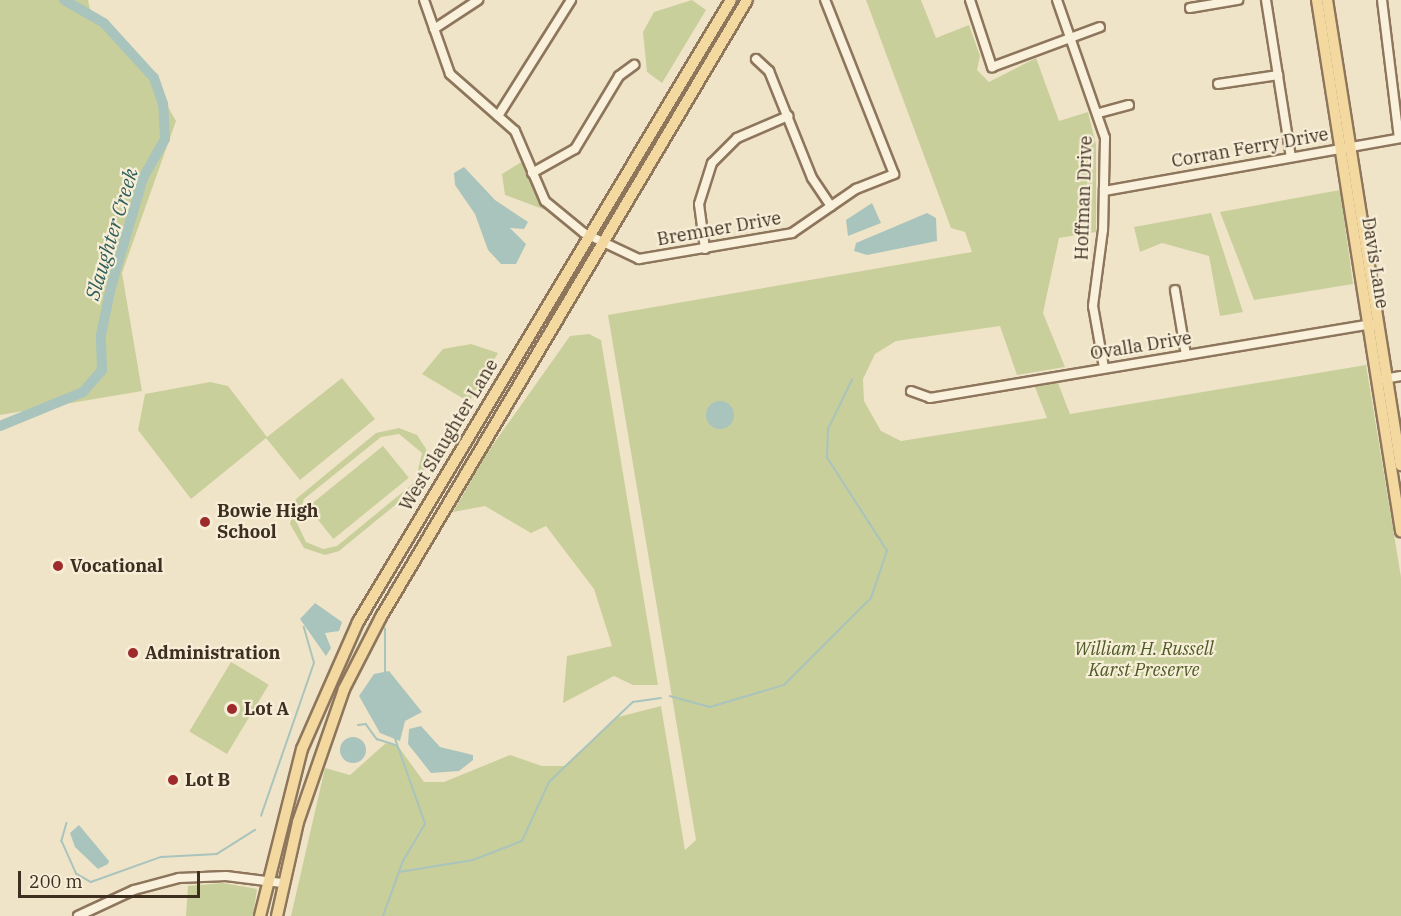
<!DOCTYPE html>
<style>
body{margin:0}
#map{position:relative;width:1401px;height:916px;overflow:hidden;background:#f0e4c8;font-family:"IBM Plex Serif",serif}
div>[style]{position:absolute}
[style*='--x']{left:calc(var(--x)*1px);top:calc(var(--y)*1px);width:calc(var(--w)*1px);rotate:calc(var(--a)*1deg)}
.green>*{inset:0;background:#c9cf9b;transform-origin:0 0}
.water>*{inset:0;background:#a9c4bc}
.round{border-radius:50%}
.stream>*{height:1.5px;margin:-0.75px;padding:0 0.75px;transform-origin:0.75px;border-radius:0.75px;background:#a9c4bc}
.river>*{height:10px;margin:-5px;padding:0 5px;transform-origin:5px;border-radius:5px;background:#a9c4bc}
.roads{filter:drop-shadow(2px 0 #8d765c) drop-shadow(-2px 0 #8d765c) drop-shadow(0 2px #8d765c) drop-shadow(0 -2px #8d765c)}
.minor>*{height:8px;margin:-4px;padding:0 4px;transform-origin:4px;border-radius:4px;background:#faf1dc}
.major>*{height:10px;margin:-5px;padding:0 5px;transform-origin:5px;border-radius:5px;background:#f3d9a0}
.dots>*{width:16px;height:16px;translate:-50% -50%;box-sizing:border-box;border:3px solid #f7eed8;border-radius:50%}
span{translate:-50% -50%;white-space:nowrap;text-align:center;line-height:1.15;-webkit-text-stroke:4.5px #f7eed8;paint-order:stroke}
.street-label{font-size:18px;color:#3d2e20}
.poi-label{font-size:18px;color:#3d2e20;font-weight:700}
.left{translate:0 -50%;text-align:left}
.park-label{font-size:18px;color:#4d5a26;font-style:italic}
.water-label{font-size:20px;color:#2f5d5a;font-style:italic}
.scale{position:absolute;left:18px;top:871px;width:182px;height:27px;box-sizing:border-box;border:3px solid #3d2e20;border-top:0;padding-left:8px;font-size:18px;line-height:21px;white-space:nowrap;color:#3d2e20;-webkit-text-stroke:4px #f7eed8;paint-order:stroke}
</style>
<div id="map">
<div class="green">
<i style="clip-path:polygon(0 0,88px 0,91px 14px,149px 74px,176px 121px,122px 273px,142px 391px,0 415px)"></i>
<i style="clip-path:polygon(692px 0,706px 10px,662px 83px,647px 72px,643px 32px,654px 12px)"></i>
<i style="clip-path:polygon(866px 0,921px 0,936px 38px,969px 25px,980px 56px,977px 70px,989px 82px,1036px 58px,1059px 121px,1088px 112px,1096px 145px,1096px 232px,1059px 238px,1043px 313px,1065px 367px,1017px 375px,1000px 326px,896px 341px,875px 354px,863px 379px,864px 401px,881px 431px,901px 441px,1047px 418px,1035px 387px,1058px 383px,1070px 414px,1366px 365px,1401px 577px,1401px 916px,291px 916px,325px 768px,350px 775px,386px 743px,398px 746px,424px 782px,444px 782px,510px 755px,542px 766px,564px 766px,618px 717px,661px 706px,685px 850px,696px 840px,608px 315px,972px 252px,965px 232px,951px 228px)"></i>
<i style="clip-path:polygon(523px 161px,534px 192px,548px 211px,505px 195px,502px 174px)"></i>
<i style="clip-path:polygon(1340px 190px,1353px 284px,1254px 300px,1220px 212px)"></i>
<i style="clip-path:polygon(1211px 213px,1243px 312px,1220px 316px,1209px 256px,1162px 243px,1140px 252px,1134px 227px)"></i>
<i style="clip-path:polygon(589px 334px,601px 340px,658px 685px,633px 685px,614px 676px,563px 703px,567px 656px,612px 646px,594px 589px,546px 526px,531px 533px,485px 506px,453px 512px,487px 453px,570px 336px)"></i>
<i style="clip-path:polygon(471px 344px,498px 353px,469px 402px,422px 374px,443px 349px)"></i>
<i style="clip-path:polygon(342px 378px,375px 419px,300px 480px,266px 438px,191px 499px,138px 430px,145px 394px,210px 382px,228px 386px,267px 437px)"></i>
<i style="clip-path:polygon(evenodd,399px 428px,417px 435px,428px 452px,421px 484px,339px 551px,325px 555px,304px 548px,290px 524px,296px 499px,376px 433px,399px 428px,399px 434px,422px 453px,415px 482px,337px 546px,323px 549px,306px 542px,296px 521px,304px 499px,381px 437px,399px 434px)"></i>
<i style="left:383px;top:446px;width:41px;height:97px;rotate:51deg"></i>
<i style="left:231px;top:662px;width:44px;height:81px;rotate:31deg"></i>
<i style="clip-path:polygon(223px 883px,257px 889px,253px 916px,186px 916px,188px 886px)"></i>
</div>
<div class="water">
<i style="clip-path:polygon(464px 167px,495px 200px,528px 222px,524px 229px,510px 228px,526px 244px,516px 264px,501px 264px,488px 250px,475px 214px,455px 185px,454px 173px)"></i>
<i style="clip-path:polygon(872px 203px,881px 223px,848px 236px,846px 220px)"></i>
<i style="clip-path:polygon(927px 213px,936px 218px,937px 241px,867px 255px,854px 251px,856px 243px)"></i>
<i class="round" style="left:706px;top:401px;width:28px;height:28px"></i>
<i style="clip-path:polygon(315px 603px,342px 622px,339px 631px,325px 633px,331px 648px,326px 656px,300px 619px)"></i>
<i style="clip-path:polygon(389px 671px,422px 712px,405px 721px,400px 741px,380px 733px,359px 696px,374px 674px)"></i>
<i style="clip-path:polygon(421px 726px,440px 747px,473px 755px,473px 760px,459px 771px,431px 773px,408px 744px,409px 729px)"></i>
<i class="round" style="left:340px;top:737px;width:26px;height:26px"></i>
<i style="clip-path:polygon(79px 825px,109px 861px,108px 864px,98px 869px,75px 847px,70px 833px)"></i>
</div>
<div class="stream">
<i style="--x:385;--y:672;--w:43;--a:-90"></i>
<i style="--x:670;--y:696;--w:41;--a:15.4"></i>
<i style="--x:710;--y:707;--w:77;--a:-16.6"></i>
<i style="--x:784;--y:685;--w:123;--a:-45"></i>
<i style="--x:871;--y:598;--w:50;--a:-71.2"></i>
<i style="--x:887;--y:551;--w:111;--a:-122.8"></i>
<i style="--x:827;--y:458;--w:29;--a:-88"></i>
<i style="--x:828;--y:429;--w:55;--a:-63.9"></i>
<i style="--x:358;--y:725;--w:8;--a:-7"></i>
<i style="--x:366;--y:724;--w:19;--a:54"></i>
<i style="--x:377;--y:739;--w:20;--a:18"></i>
<i style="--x:261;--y:816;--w:162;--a:-70.9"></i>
<i style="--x:314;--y:663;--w:37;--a:-106"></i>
<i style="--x:67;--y:823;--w:19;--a:106"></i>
<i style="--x:62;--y:841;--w:36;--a:66"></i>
<i style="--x:77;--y:874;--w:16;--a:30"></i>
<i style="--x:91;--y:882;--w:74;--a:-19.7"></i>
<i style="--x:161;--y:857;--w:56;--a:-3.1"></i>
<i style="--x:217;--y:854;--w:45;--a:-32.3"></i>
<i style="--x:399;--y:872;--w:75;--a:-9.2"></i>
<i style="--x:473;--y:860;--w:53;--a:-21.2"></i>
<i style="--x:522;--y:841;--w:65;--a:-65.4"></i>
<i style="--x:549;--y:782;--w:116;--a:-43.6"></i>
<i style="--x:633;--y:702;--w:28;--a:-8"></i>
<i style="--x:383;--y:916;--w:59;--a:-70"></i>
<i style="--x:403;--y:861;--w:43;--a:-59.3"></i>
<i style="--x:425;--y:824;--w:90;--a:-109.4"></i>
</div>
<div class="river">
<i style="--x:0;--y:426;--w:90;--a:-22.3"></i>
<i style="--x:83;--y:392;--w:29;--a:-49"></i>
<i style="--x:102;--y:370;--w:35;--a:-92"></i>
<i style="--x:101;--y:335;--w:49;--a:-78.2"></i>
<i style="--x:111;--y:287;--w:114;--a:-73.6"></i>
<i style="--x:143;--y:178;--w:45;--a:-60.6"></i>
<i style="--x:165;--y:139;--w:35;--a:-93"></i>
<i style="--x:163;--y:104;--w:28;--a:-109"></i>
<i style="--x:154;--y:78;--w:74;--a:-132.3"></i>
<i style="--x:104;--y:23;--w:46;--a:-150.1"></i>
</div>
<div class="roads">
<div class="minor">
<i style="--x:424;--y:0;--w:78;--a:70.6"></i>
<i style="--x:450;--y:74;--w:86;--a:41.2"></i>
<i style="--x:515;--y:131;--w:76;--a:66.8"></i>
<i style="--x:545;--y:201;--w:50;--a:39.4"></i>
<i style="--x:584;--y:233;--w:61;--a:25.3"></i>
<i style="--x:639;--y:259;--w:155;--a:-9.6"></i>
<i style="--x:792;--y:233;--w:78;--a:-34.5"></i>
<i style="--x:856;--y:189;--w:41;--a:-21.5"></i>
<i style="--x:894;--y:174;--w:187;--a:-111.6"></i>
<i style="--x:970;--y:0;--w:71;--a:71.8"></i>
<i style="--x:992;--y:67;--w:115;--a:-20.3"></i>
<i style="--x:1057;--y:0;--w:146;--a:70.8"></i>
<i style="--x:1105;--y:138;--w:92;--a:91.2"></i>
<i style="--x:1103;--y:230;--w:77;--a:97.5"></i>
<i style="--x:1093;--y:306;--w:63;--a:79.9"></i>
<i style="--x:1266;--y:0;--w:159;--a:81"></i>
<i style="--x:1382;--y:0;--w:139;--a:83"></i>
<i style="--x:1190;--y:8;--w:49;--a:-9.5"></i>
<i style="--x:434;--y:29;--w:53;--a:-33.4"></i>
<i style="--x:756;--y:59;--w:18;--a:43"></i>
<i style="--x:769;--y:71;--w:115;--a:68.1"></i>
<i style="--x:812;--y:178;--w:34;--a:56"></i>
<i style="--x:1218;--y:84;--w:61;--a:-8.5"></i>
<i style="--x:1099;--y:113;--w:31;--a:-15"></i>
<i style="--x:498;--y:116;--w:137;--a:-57.8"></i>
<i style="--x:532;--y:173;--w:49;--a:-29.2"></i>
<i style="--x:575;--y:149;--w:85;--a:-58.9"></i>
<i style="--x:619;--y:76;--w:19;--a:-36"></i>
<i style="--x:1104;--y:191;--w:302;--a:-10.1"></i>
<i style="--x:705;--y:249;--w:45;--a:-97.6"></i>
<i style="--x:699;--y:204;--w:43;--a:-72.4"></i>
<i style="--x:712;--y:163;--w:35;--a:-45"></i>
<i style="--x:737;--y:138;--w:56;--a:-23.3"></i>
<i style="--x:1175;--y:290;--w:66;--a:80.4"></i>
<i style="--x:1384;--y:379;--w:17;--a:-10"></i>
<i style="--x:911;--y:391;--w:20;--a:20"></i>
<i style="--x:930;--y:398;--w:448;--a:-9.5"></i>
<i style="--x:78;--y:916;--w:62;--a:-24.9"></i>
<i style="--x:134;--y:890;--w:47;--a:-14.9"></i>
<i style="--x:179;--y:878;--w:47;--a:-2.4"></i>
<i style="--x:226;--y:876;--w:56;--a:7.1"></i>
</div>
<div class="major">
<i style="--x:1317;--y:0;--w:538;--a:81.01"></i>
<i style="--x:1327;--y:0;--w:471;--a:81"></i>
<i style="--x:260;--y:916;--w:172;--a:-75.9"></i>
<i style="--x:302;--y:749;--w:139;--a:-66.2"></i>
<i style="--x:358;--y:622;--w:725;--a:-59.05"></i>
<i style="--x:277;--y:916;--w:96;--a:-77.4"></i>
<i style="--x:298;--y:822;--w:141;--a:-70.9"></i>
<i style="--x:344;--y:689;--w:81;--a:-62.8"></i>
<i style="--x:381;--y:617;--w:717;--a:-59.32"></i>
</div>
</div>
<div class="dots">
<i style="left:205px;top:522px;background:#9e2a2b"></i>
<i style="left:58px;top:566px;background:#9e2a2b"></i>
<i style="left:133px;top:653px;background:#9e2a2b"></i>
<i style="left:232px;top:709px;background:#9e2a2b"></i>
<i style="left:173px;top:780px;background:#9e2a2b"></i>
</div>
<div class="street-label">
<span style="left:1250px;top:148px;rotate:-10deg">Corran Ferry Drive</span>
<span style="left:1084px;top:198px;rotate:-88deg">Hoffman Drive</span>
<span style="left:719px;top:229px;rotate:-10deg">Bremner Drive</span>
<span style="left:1375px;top:263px;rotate:81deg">Davis Lane</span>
<span style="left:1141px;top:346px;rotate:-9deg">Ovalla Drive</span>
<span style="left:449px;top:435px;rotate:-59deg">West Slaughter Lane</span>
</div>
<div class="poi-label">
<span class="left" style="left:217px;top:522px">Bowie High<br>School</span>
<span class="left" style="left:70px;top:566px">Vocational</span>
<span class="left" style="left:145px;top:653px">Administration</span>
<span class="left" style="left:244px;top:709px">Lot A</span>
<span class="left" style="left:185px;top:780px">Lot B</span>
</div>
<div class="park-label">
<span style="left:1144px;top:660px">William H. Russell<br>Karst Preserve</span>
</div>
<div class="water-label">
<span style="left:111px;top:234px;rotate:-73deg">Slaughter Creek</span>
</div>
<div class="scale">200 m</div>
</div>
